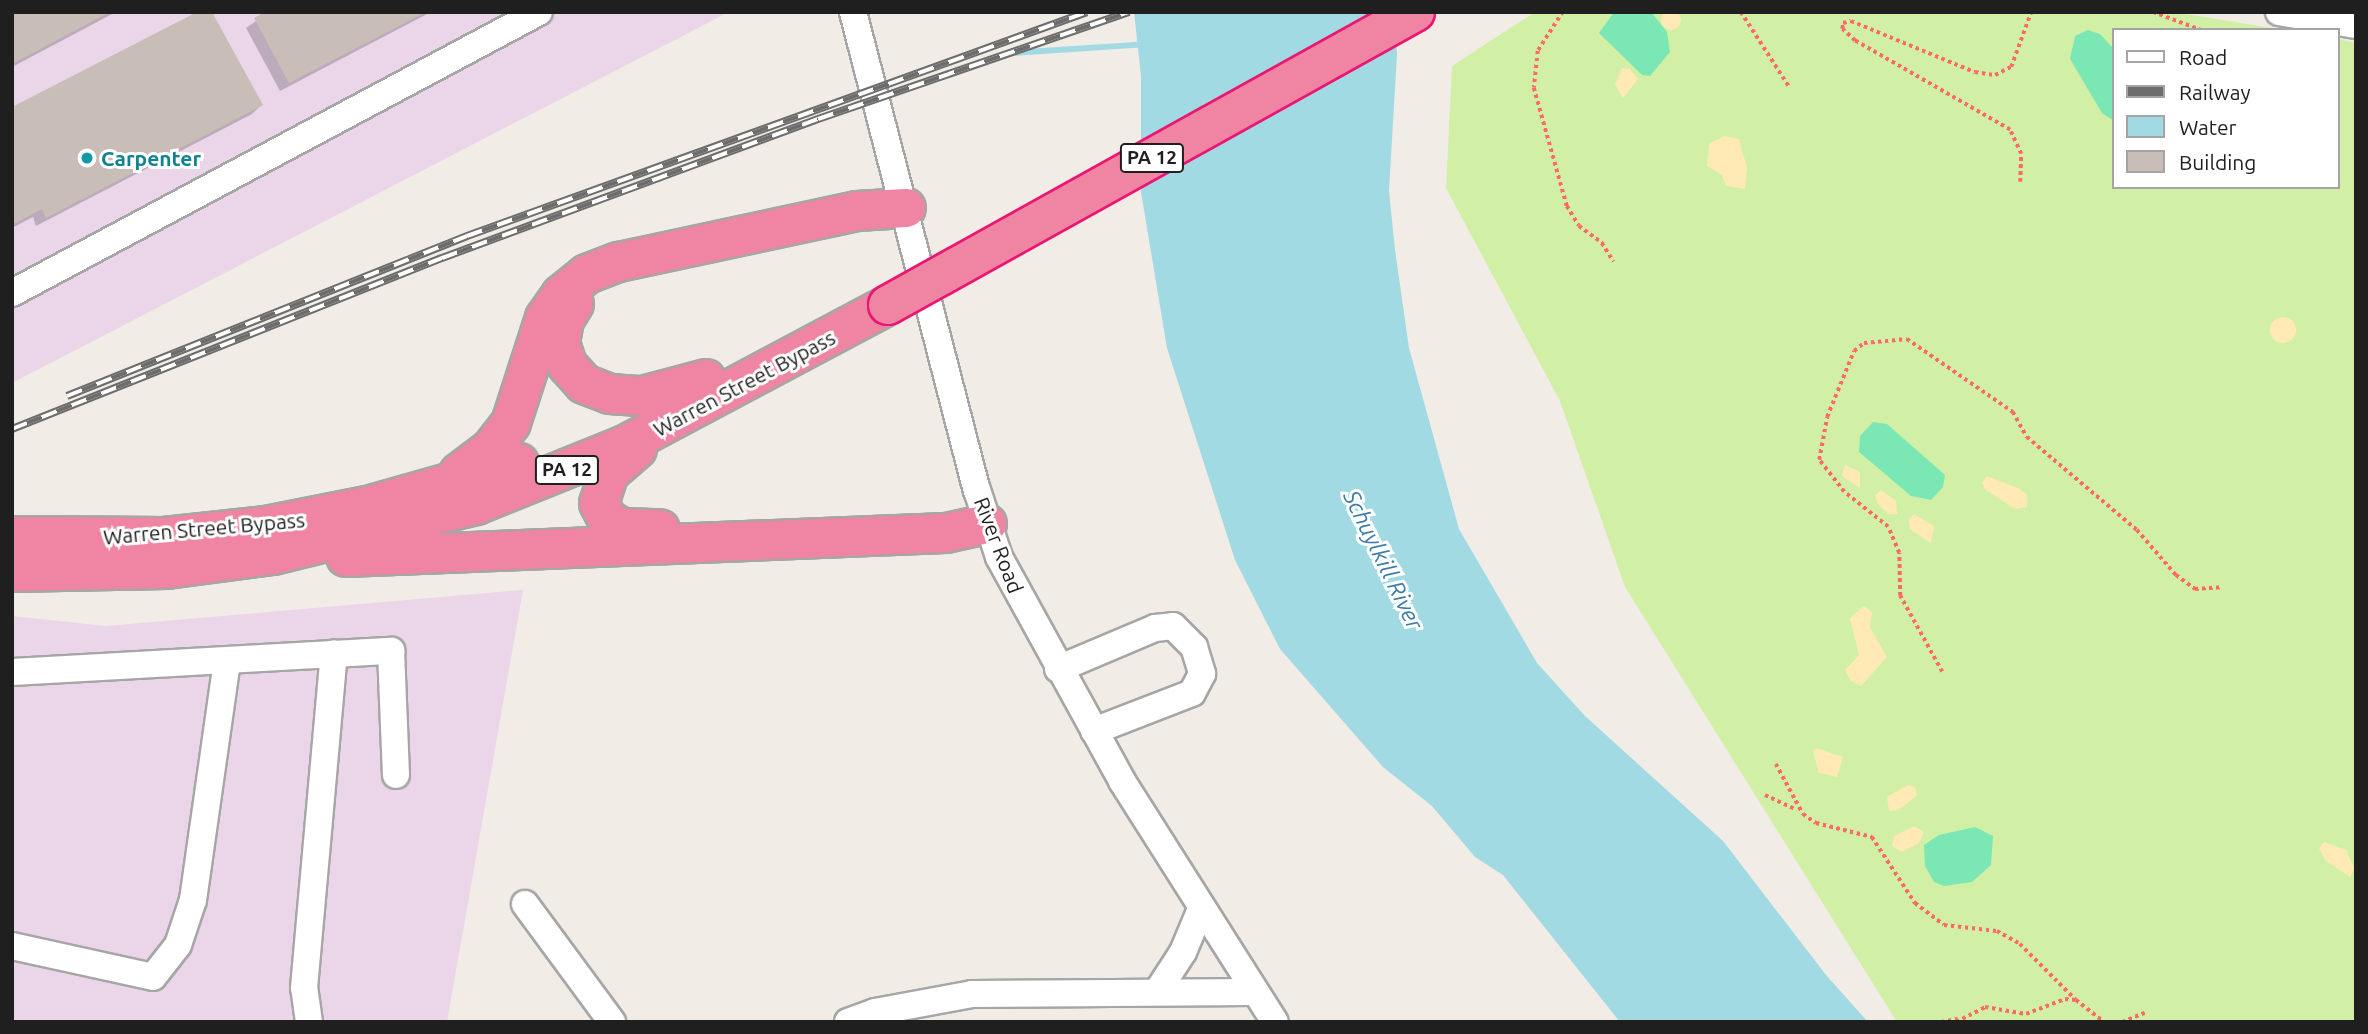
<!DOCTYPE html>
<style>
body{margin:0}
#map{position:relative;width:2368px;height:1034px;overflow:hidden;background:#f1ece5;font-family:Ubuntu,sans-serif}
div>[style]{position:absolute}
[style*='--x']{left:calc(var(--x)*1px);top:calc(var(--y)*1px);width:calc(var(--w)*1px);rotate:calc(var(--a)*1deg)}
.industrial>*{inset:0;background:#ebd6e9}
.grass>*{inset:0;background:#d1f0a6}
.sand>*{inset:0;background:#ffe9b5}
.round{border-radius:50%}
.pitch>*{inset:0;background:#7be7b4}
.water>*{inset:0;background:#a1dae3}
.shadow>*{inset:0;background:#0003}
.stream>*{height:6px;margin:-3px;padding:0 3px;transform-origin:3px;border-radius:3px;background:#a1dae3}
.building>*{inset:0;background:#c9bdb7}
.path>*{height:3.5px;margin-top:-1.75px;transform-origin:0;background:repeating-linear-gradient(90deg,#ff6968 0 3.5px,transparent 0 7px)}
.roads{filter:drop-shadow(2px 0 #a6a6a6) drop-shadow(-2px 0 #a6a6a6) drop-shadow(0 2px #a6a6a6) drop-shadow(0 -2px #a6a6a6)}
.minor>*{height:26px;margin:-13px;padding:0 13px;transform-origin:13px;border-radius:13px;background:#fff}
.highway>*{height:38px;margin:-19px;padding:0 19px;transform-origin:19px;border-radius:19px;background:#ef85a3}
.rail>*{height:8px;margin-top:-4px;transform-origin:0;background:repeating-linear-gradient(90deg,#fff 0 16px,#6d6d6d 0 32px);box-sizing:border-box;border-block:2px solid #6d6d6d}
.bridges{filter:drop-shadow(2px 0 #ec1572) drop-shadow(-2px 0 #ec1572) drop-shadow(0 2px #ec1572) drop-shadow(0 -2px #ec1572)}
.highway-bridge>*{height:38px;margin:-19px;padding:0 19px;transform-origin:19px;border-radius:19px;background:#ef85a3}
.dots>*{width:19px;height:19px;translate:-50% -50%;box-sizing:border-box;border:4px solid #fff;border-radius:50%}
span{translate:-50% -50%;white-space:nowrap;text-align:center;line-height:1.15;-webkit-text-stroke:6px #fff;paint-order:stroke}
.shield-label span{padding:2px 5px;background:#fff;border:2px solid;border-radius:5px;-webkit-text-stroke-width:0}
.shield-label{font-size:19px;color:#1f1f1f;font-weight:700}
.culture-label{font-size:21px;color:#0d838f;font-weight:700}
.left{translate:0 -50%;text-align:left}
.street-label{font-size:21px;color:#1f1f1f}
.water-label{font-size:23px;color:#3d7ca8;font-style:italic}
.frame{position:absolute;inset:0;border:14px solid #1f1f1f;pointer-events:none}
.legend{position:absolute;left:2112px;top:28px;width:228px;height:161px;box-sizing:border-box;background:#fff;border:2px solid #a5a5a5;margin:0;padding:9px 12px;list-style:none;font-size:21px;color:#1f1f1f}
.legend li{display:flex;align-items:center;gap:14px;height:35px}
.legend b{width:35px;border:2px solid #a5a5a5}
</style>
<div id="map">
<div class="industrial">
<i style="clip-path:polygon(12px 12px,729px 12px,12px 383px)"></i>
<i style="clip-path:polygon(523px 590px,447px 1022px,12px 1022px,12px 616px,106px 626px)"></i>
</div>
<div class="grass">
<i style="clip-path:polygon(1535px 12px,2174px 12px,2284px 30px,2114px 30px,2114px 187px,2338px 187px,2338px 39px,2356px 43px,2356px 1022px,1897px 1022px,1625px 587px,1560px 401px,1446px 188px,1452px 66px)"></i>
</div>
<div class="sand">
<i class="round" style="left:1661px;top:10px;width:20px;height:20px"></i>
<i style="clip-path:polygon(1622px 68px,1630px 69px,1638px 79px,1623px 98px,1615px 85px)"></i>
<i style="clip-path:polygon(1724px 136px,1739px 139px,1747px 168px,1745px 189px,1726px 186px,1722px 175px,1707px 166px,1709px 144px)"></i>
<i class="round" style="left:2270px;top:317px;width:26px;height:26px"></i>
<i style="clip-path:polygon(1845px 465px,1860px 472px,1860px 488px,1842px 476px)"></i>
<i style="clip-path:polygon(1987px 476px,2020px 489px,2027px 495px,2027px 507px,2015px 509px,1986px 490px,1982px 483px)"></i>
<i style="clip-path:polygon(1881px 490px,1896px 501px,1897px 514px,1888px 514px,1878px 504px,1875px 496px)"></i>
<i style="clip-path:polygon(1914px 514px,1934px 526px,1931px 543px,1910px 529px,1909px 519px)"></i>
<i style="clip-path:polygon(1864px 606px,1872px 612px,1870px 628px,1887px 657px,1861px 686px,1850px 680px,1845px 670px,1859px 655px,1850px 618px)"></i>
<i style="clip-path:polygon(1816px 748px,1843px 757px,1837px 777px,1819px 773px,1813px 751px)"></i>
<i style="clip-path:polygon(1908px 785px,1915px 787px,1917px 795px,1899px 810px,1889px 811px,1887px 797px)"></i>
<i style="clip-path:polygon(1914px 826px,1924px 832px,1919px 843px,1902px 852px,1892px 846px,1894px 836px)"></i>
<i style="clip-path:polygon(2324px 842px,2346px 850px,2354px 868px,2350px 877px,2325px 860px,2319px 848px)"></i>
</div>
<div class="pitch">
<i style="clip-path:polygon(1614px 12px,1651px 12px,1667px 32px,1670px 52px,1650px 76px,1642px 75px,1599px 33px)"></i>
<i style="clip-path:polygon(2088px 30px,2100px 34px,2114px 49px,2114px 121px,2102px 113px,2070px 59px,2075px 36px)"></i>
<i style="clip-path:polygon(1873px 422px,1887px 424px,1945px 475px,1943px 487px,1931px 500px,1911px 496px,1859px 452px,1860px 436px)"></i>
<i style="clip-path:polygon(1975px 827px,1993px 836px,1991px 865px,1972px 882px,1944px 886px,1934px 882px,1925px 866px,1924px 845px,1939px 835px)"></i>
</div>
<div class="water">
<i style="clip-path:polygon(1134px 12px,1394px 12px,1397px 54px,1389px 191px,1395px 250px,1409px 348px,1459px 529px,1537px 663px,1585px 716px,1723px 841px,1826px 975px,1868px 1022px,1620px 1022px,1503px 875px,1475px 857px,1432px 806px,1383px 767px,1280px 649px,1235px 560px,1167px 348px,1141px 192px,1141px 76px)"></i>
</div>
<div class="shadow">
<i style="clip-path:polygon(12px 12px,116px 12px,12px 67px)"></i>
<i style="clip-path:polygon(269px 12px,431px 12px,280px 91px,246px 28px)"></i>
<i style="clip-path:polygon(261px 105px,252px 114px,36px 226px,33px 217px,12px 228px,12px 109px)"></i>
</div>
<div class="stream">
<i style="--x:1013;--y:53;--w:134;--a:-3.8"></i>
</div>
<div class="building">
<i style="clip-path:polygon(12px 12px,110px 12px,12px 64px)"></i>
<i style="clip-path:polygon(197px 12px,212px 12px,263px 105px,46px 218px,42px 209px,12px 225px,12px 107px)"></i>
<i style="clip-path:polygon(265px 12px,426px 12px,289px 83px,254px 18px)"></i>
</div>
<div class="path">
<i style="--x:1563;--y:12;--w:46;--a:122.7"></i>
<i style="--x:1538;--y:51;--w:37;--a:96"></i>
<i style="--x:1534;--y:88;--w:123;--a:74.4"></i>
<i style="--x:1567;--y:206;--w:23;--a:59"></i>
<i style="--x:1579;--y:226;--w:29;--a:36"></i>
<i style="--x:1602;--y:243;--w:22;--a:58"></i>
<i style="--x:1741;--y:12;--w:90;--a:57.2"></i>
<i style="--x:2153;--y:12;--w:51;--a:20.6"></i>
<i style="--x:2020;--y:182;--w:28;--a:-88"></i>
<i style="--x:2021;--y:154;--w:26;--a:-115"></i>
<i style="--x:2010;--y:130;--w:179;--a:-150.1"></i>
<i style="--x:1855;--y:41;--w:18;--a:-137"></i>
<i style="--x:1842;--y:29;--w:6;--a:-81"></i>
<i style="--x:1843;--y:23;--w:8;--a:-14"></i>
<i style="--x:1851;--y:21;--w:134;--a:22.4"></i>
<i style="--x:1975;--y:72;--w:20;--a:9"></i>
<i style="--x:1995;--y:75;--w:18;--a:-27"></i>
<i style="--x:2011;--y:67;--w:59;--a:-70"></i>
<i style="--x:1942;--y:672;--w:87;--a:-118.9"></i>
<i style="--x:1900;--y:596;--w:43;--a:-91.3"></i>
<i style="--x:1899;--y:553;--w:28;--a:-113"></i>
<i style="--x:1888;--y:527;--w:56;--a:-141.5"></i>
<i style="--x:1844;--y:492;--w:41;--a:-128"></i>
<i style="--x:1819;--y:460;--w:44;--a:-79.5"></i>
<i style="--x:1827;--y:417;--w:71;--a:-67.8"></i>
<i style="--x:1854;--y:351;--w:13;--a:-39"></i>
<i style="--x:1864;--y:343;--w:43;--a:-5.3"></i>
<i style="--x:1907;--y:339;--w:129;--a:34.6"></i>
<i style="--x:2013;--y:412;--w:29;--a:61"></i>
<i style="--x:2027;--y:437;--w:144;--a:40.2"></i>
<i style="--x:2137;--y:530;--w:60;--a:49.1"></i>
<i style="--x:2176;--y:575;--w:24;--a:36"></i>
<i style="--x:2195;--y:589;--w:26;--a:-4"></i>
<i style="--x:1776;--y:764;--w:57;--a:61.6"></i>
<i style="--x:1803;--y:814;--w:16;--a:35"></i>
<i style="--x:1816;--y:823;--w:58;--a:14"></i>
<i style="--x:1872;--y:837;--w:79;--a:56.9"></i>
<i style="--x:1915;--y:903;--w:36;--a:37"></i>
<i style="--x:1944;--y:925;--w:53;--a:6.5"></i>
<i style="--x:1997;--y:931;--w:26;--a:29"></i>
<i style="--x:2020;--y:944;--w:79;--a:45"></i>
<i style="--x:1765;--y:795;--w:35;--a:25"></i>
<i style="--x:1941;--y:1022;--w:17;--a:-10"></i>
<i style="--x:1956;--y:1022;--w:33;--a:-27"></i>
<i style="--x:1985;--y:1007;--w:42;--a:9.7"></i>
<i style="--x:2026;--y:1014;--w:42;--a:-21"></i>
<i style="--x:2065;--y:999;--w:11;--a:5"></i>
<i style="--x:2076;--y:1000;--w:36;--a:38"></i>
<i style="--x:2122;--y:1022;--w:27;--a:-22"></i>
</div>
<div class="roads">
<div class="minor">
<i style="--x:853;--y:12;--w:494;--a:75.5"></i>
<i style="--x:977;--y:490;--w:71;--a:71.8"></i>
<i style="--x:999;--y:557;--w:256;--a:61.2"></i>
<i style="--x:1122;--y:781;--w:285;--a:57.6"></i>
<i style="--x:2279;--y:12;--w:78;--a:9.6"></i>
<i style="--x:12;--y:293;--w:597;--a:-28.07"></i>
<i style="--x:1058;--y:669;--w:105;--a:-22.9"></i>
<i style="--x:1155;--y:628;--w:18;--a:-6"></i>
<i style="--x:1173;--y:626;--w:30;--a:45"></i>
<i style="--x:1194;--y:647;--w:28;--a:73"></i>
<i style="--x:1202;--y:674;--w:21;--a:118"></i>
<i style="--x:1192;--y:693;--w:105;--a:158.8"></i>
<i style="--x:12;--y:672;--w:380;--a:-3.2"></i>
<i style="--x:391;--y:651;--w:124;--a:87.7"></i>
<i style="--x:525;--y:904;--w:147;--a:53.6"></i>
<i style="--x:12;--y:946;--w:144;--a:12.4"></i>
<i style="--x:153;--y:977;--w:41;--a:-52"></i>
<i style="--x:178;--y:945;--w:47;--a:-71.6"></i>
<i style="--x:193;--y:900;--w:240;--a:-81.9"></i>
<i style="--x:1157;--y:992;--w:48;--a:-57"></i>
<i style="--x:1183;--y:952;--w:47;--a:-67.3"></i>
<i style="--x:309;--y:1022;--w:34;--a:-98"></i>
<i style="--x:304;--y:988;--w:336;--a:-84.9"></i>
<i style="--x:848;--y:1022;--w:29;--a:-20"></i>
<i style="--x:875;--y:1012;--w:99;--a:-10.5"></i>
<i style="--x:972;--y:994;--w:281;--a:-0.4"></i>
</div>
<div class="highway">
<i style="--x:574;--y:304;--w:19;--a:122"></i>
<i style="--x:564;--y:320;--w:23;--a:100"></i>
<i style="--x:560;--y:343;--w:23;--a:72"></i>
<i style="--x:567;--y:365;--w:25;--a:48"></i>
<i style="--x:584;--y:384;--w:28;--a:21"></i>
<i style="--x:610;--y:394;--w:32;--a:4"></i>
<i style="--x:642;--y:396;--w:66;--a:-14.9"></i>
<i style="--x:637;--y:449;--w:37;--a:139"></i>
<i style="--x:609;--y:473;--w:32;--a:108"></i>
<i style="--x:599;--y:503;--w:18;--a:63"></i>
<i style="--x:607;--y:519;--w:17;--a:31"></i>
<i style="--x:622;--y:528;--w:38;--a:2"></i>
<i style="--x:459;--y:473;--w:39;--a:-37"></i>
<i style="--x:490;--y:450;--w:34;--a:-52"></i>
<i style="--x:511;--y:423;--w:110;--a:-72.1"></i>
<i style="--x:545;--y:318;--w:28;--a:-55"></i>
<i style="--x:561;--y:295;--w:33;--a:-39"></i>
<i style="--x:587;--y:274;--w:34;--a:-21"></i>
<i style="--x:619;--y:262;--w:243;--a:-12.1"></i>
<i style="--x:857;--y:211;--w:49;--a:-3.5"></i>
<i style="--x:12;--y:536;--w:152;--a:0.4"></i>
<i style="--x:164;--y:537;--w:103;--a:-6.2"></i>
<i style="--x:266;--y:526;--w:103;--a:-11.2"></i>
<i style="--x:367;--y:506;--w:158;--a:-15.8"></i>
<i style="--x:346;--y:557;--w:600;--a:-2.29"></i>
<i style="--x:946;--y:533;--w:42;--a:-12.4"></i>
<i style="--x:12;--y:572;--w:155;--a:-1.1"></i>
<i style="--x:167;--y:569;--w:107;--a:-7.5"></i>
<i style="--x:273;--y:555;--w:209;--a:-13.8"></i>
<i style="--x:476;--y:505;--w:158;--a:-21.9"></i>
<i style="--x:623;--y:446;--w:300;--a:-28"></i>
</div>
</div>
<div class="rail">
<i style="--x:67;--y:396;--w:431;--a:-21.8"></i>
<i style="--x:467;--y:236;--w:659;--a:-19.86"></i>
<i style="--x:12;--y:429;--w:463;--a:-21.7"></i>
<i style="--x:442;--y:258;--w:401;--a:-20.3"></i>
<i style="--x:818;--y:119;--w:329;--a:-19"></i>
</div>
<div class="bridges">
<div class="highway-bridge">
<i style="--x:888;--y:305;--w:603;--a:-29.07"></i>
</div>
</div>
<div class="dots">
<i style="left:87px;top:158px;background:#0f9aa8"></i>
</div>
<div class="shield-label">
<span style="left:1152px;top:158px">PA 12</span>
<span style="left:567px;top:470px">PA 12</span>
</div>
<div class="culture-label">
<span class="left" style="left:101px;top:158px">Carpenter</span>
</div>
<div class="street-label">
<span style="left:744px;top:383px;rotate:-28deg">Warren Street Bypass</span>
<span style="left:204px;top:528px;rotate:-5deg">Warren Street Bypass</span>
<span style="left:999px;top:545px;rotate:69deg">River Road</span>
</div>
<div class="water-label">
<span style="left:1383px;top:560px;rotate:64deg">Schuylkill River</span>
</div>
<div class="frame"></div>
<ul class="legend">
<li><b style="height:9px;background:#fff"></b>Road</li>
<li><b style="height:9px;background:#6d6d6d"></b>Railway</li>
<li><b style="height:19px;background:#a1dae3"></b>Water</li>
<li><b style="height:19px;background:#c9bdb7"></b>Building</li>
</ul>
</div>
